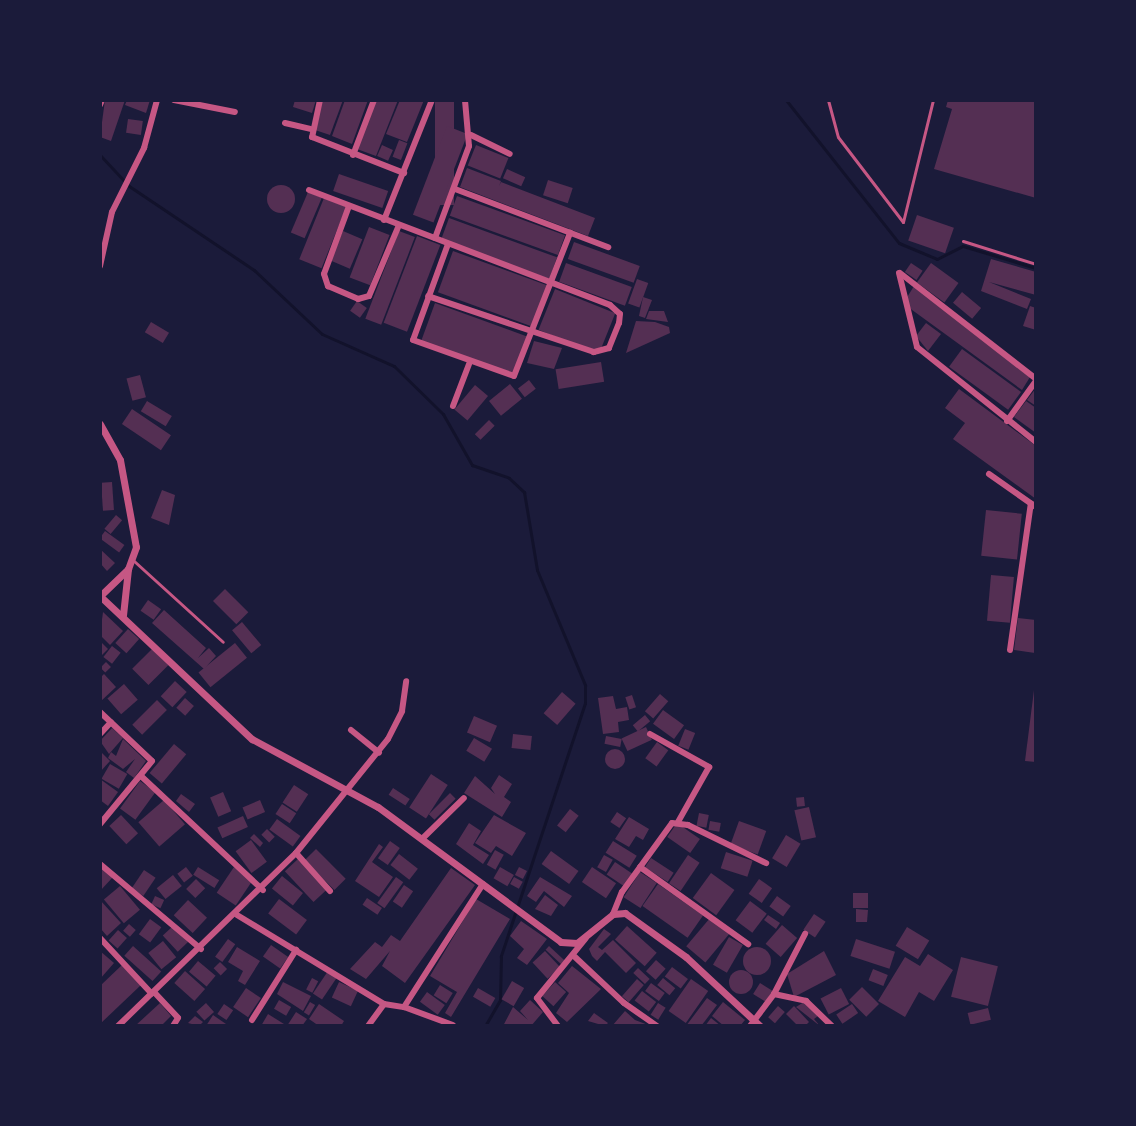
<!DOCTYPE html>
<style>
body{margin:0}
#map{position:relative;width:1136px;height:1126px;overflow:hidden;background:#1b1b3a;font-family:"Roboto Serif",serif}
div>[style]{position:absolute}
[style*='--x']{left:calc(var(--x)*1px);top:calc(var(--y)*1px);width:calc(var(--w)*1px);rotate:calc(var(--a)*1deg)}
.stream>*{height:3px;margin:-1.5px;padding:0 1.5px;transform-origin:1.5px;border-radius:1.5px;background:#12122b}
.building>*{inset:0;background:#542f53;transform-origin:0 0}
.round{border-radius:50%}
.service>*{height:3px;margin:-1.5px;padding:0 1.5px;transform-origin:1.5px;border-radius:1.5px;background:#c65784}
.minor>*{height:6px;margin:-3px;padding:0 3px;transform-origin:3px;border-radius:3px;background:#c65784}
.tertiary>*{height:7px;margin:-3.5px;padding:0 3.5px;transform-origin:3.5px;border-radius:3.5px;background:#c65784}
span{translate:-50% -50%;white-space:nowrap;text-align:center;line-height:1.15;-webkit-text-stroke:8px #1b1b3a;paint-order:stroke}
.frame{position:absolute;inset:0;border:102px solid #1b1b3a;pointer-events:none}
</style>
<div id="map">
<div class="stream">
<i style="--x:786;--y:100;--w:182;--a:51.7"></i>
<i style="--x:899;--y:243;--w:41;--a:22.8"></i>
<i style="--x:937;--y:259;--w:29;--a:-27"></i>
<i style="--x:963;--y:246;--w:76;--a:16.8"></i>
<i style="--x:100;--y:155;--w:42;--a:46.9"></i>
<i style="--x:129;--y:186;--w:151;--a:33.9"></i>
<i style="--x:254;--y:270;--w:93;--a:43.3"></i>
<i style="--x:322;--y:334;--w:79;--a:24"></i>
<i style="--x:394;--y:366;--w:69;--a:44.4"></i>
<i style="--x:443;--y:414;--w:59;--a:60.4"></i>
<i style="--x:472;--y:465;--w:39;--a:19"></i>
<i style="--x:509;--y:478;--w:21;--a:43"></i>
<i style="--x:524;--y:492;--w:79;--a:80.5"></i>
<i style="--x:537;--y:570;--w:125;--a:67.3"></i>
<i style="--x:585;--y:685;--w:18;--a:90"></i>
<i style="--x:585;--y:703;--w:267;--a:108.4"></i>
<i style="--x:501;--y:956;--w:44;--a:91.3"></i>
<i style="--x:500;--y:1000;--w:30;--a:120"></i>
</div>
<div class="building">
<i style="clip-path:polygon(105px 100px,125px 100px,111px 141px,100px 137px)"></i>
<i style="clip-path:polygon(127px 100px,150px 100px,146px 113px,125px 105px)"></i>
<i style="clip-path:polygon(295px 100px,316px 100px,312px 113px,293px 107px)"></i>
<i style="clip-path:polygon(322px 100px,343px 100px,330px 135px,312px 129px)"></i>
<i style="clip-path:polygon(345px 100px,368px 100px,352px 144px,332px 136px)"></i>
<i style="clip-path:polygon(376px 100px,398px 100px,376px 156px,357px 149px)"></i>
<i style="clip-path:polygon(400px 100px,424px 100px,407px 142px,386px 134px)"></i>
<i style="left:435px;top:100px;width:19px;height:105px"></i>
<i style="clip-path:polygon(948px 100px,1036px 100px,1036px 198px,934px 169px,952px 109px,946px 107px)"></i>
<i style="left:128px;top:119px;width:15px;height:14px;rotate:8deg"></i>
<i style="left:447px;top:126px;width:22px;height:95px;rotate:21deg"></i>
<i style="left:399px;top:140px;width:9px;height:18px;rotate:21deg"></i>
<i style="left:382px;top:145px;width:12px;height:12px;rotate:24deg"></i>
<i style="left:476px;top:145px;width:35px;height:22px;rotate:22deg"></i>
<i style="clip-path:polygon(467px 168px,501px 181px,499px 186px,501px 182px,595px 218px,588px 236px,460px 187px)"></i>
<i style="left:507px;top:169px;width:20px;height:10px;rotate:24deg"></i>
<i style="left:339px;top:174px;width:52px;height:18px;rotate:19deg"></i>
<i style="left:548px;top:180px;width:26px;height:16px;rotate:18deg"></i>
<i class="round" style="left:267px;top:185px;width:28px;height:28px"></i>
<i style="left:308px;top:192px;width:15px;height:44px;rotate:23deg"></i>
<i style="left:457px;top:196px;width:115px;height:21px;rotate:20deg"></i>
<i style="left:324px;top:198px;width:24px;height:66px;rotate:22deg"></i>
<i style="left:917px;top:215px;width:39px;height:27px;rotate:19deg"></i>
<i style="left:449px;top:218px;width:115px;height:23px;rotate:20deg"></i>
<i style="left:369px;top:227px;width:22px;height:54px;rotate:21deg"></i>
<i style="left:343px;top:231px;width:21px;height:32px;rotate:23deg"></i>
<i style="left:399px;top:231px;width:17px;height:94px;rotate:21deg"></i>
<i style="left:417px;top:236px;width:25px;height:93px;rotate:21deg"></i>
<i style="left:574px;top:242px;width:70px;height:18px;rotate:20deg"></i>
<i style="left:453px;top:251px;width:100px;height:44px;rotate:20deg"></i>
<i style="clip-path:polygon(991px 259px,1036px 272px,1036px 295px,989px 282px,1031px 299px,1027px 309px,981px 291px)"></i>
<i style="left:566px;top:263px;width:70px;height:20px;rotate:20deg"></i>
<i style="left:911px;top:263px;width:14px;height:11px;rotate:34deg"></i>
<i style="left:931px;top:263px;width:34px;height:24px;rotate:36deg"></i>
<i style="left:637px;top:279px;width:12px;height:26px;rotate:20deg"></i>
<i style="clip-path:polygon(914px 286px,1030px 377px,1022px 390px,908px 307px,906px 299px)"></i>
<i style="left:555px;top:289px;width:65px;height:44px;rotate:22deg"></i>
<i style="left:962px;top:292px;width:25px;height:14px;rotate:40deg"></i>
<i style="clip-path:polygon(643px 297px,652px 300px,645px 318px,639px 316px)"></i>
<i style="left:357px;top:301px;width:12px;height:12px;rotate:35deg"></i>
<i style="left:435px;top:303px;width:98px;height:42px;rotate:20deg"></i>
<i style="clip-path:polygon(1030px 306px,1036px 308px,1036px 330px,1023px 326px)"></i>
<i style="clip-path:polygon(649px 311px,664px 311px,668px 322px,646px 319px)"></i>
<i style="clip-path:polygon(636px 321px,655px 322px,669px 327px,670px 333px,626px 353px)"></i>
<i style="left:151px;top:322px;width:21px;height:12px;rotate:31deg"></i>
<i style="clip-path:polygon(926px 323px,941px 334px,928px 351px,916px 336px)"></i>
<i style="clip-path:polygon(534px 341px,562px 348px,554px 369px,527px 363px)"></i>
<i style="left:962px;top:349px;width:73px;height:22px;rotate:36deg"></i>
<i style="left:601px;top:362px;width:20px;height:46px;rotate:81deg"></i>
<i style="left:140px;top:375px;width:23px;height:14px;rotate:75deg"></i>
<i style="left:529px;top:380px;width:11px;height:14px;rotate:52deg"></i>
<i style="left:510px;top:384px;width:19px;height:27px;rotate:51deg"></i>
<i style="left:475px;top:385px;width:17px;height:32px;rotate:40deg"></i>
<i style="clip-path:polygon(1036px 388px,1036px 406px,1027px 400px)"></i>
<i style="clip-path:polygon(959px 389px,1036px 446px,1036px 499px,953px 439px,965px 423px,945px 408px)"></i>
<i style="left:147px;top:401px;width:29px;height:12px;rotate:31deg"></i>
<i style="clip-path:polygon(1026px 401px,1036px 408px,1036px 433px,1014px 417px)"></i>
<i style="left:132px;top:409px;width:47px;height:18px;rotate:34deg"></i>
<i style="left:489px;top:420px;width:8px;height:20px;rotate:45deg"></i>
<i style="left:112px;top:482px;width:28px;height:11px;rotate:86deg"></i>
<i style="clip-path:polygon(162px 490px,175px 495px,169px 525px,151px 518px)"></i>
<i style="left:986px;top:510px;width:36px;height:46px;rotate:6deg"></i>
<i style="left:116px;top:515px;width:8px;height:18px;rotate:40deg"></i>
<i style="left:105px;top:531px;width:24px;height:9px;rotate:36deg"></i>
<i style="clip-path:polygon(100px 549px,115px 563px,107px 571px,100px 563px)"></i>
<i style="left:991px;top:575px;width:23px;height:46px;rotate:5deg"></i>
<i style="left:225px;top:589px;width:33px;height:17px;rotate:45deg"></i>
<i style="left:148px;top:600px;width:16px;height:13px;rotate:35deg"></i>
<i style="clip-path:polygon(164px 610px,206px 648px,198px 658px,209px 648px,216px 656px,204px 669px,152px 623px)"></i>
<i style="clip-path:polygon(103px 612px,123px 631px,110px 645px,100px 635px)"></i>
<i style="clip-path:polygon(1018px 618px,1036px 620px,1035px 653px,1014px 650px)"></i>
<i style="left:242px;top:622px;width:30px;height:13px;rotate:50deg"></i>
<i style="left:128px;top:629px;width:15px;height:19px;rotate:42deg"></i>
<i style="clip-path:polygon(100px 641px,108px 649px,100px 657px)"></i>
<i style="left:235px;top:643px;width:19px;height:47px;rotate:51deg"></i>
<i style="left:112px;top:646px;width:11px;height:14px;rotate:38deg"></i>
<i style="left:152px;top:649px;width:23px;height:28px;rotate:45deg"></i>
<i style="left:106px;top:662px;width:7px;height:8px;rotate:45deg"></i>
<i style="clip-path:polygon(104px 674px,116px 687px,100px 702px,100px 678px)"></i>
<i style="left:175px;top:681px;width:16px;height:21px;rotate:43deg"></i>
<i style="left:124px;top:684px;width:21px;height:22px;rotate:49deg"></i>
<i style="clip-path:polygon(1034px 690px,1036px 690px,1036px 762px,1025px 761px)"></i>
<i style="left:562px;top:692px;width:18px;height:28px;rotate:41deg"></i>
<i style="left:660px;top:694px;width:11px;height:23px;rotate:41deg"></i>
<i style="left:632px;top:695px;width:13px;height:7px;rotate:72deg"></i>
<i style="clip-path:polygon(613px 696px,616px 709px,627px 707px,629px 720px,618px 722px,619px 732px,603px 734px,598px 698px)"></i>
<i style="left:185px;top:698px;width:12px;height:13px;rotate:42deg"></i>
<i style="left:157px;top:700px;width:14px;height:35px;rotate:45deg"></i>
<i style="left:663px;top:710px;width:26px;height:17px;rotate:36deg"></i>
<i style="left:645px;top:715px;width:8px;height:16px;rotate:50deg"></i>
<i style="left:474px;top:716px;width:25px;height:18px;rotate:23deg"></i>
<i style="left:646px;top:727px;width:14px;height:27px;rotate:65deg"></i>
<i style="clip-path:polygon(112px 728px,123px 738px,109px 754px,100px 741px)"></i>
<i style="left:685px;top:729px;width:11px;height:18px;rotate:22deg"></i>
<i style="left:513px;top:734px;width:19px;height:14px;rotate:6deg"></i>
<i style="left:606px;top:736px;width:16px;height:8px;rotate:11deg"></i>
<i style="left:474px;top:738px;width:21px;height:15px;rotate:31deg"></i>
<i style="clip-path:polygon(123px 739px,146px 761px,134px 778px,126px 772px,135px 759px,123px 769px,108px 758px,111px 752px,116px 756px)"></i>
<i style="left:657px;top:742px;width:14px;height:20px;rotate:36deg"></i>
<i style="left:174px;top:744px;width:16px;height:38px;rotate:40deg"></i>
<i class="round" style="left:605px;top:749px;width:20px;height:20px"></i>
<i style="clip-path:polygon(100px 751px,110px 761px,100px 772px)"></i>
<i style="left:110px;top:764px;width:20px;height:17px;rotate:30deg"></i>
<i style="left:431px;top:774px;width:20px;height:40px;rotate:33deg"></i>
<i style="clip-path:polygon(499px 775px,512px 784px,504px 797px,511px 802px,502px 817px,464px 793px,475px 776px,495px 794px,491px 788px)"></i>
<i style="clip-path:polygon(100px 779px,118px 792px,108px 806px,100px 800px)"></i>
<i style="left:140px;top:781px;width:19px;height:34px;rotate:36deg"></i>
<i style="left:294px;top:785px;width:17px;height:21px;rotate:33deg"></i>
<i style="left:393px;top:788px;width:20px;height:8px;rotate:33deg"></i>
<i style="left:223px;top:792px;width:21px;height:14px;rotate:67deg"></i>
<i style="left:450px;top:793px;width:8px;height:30px;rotate:45deg"></i>
<i style="clip-path:polygon(181px 794px,195px 804px,189px 812px,176px 801px)"></i>
<i style="left:804px;top:797px;width:9px;height:8px;rotate:84deg"></i>
<i style="left:164px;top:800px;width:32px;height:34px;rotate:49deg"></i>
<i style="left:260px;top:800px;width:13px;height:19px;rotate:67deg"></i>
<i style="left:282px;top:804px;width:17px;height:12px;rotate:33deg"></i>
<i style="left:809px;top:807px;width:31px;height:15px;rotate:77deg"></i>
<i style="left:570px;top:809px;width:11px;height:21px;rotate:38deg"></i>
<i style="left:617px;top:812px;width:11px;height:12px;rotate:34deg"></i>
<i style="left:699px;top:813px;width:10px;height:13px;rotate:11deg"></i>
<i style="left:121px;top:815px;width:25px;height:16px;rotate:47deg"></i>
<i style="clip-path:polygon(494px 815px,526px 833px,512px 856px,496px 846px,491px 853px,475px 843px)"></i>
<i style="left:243px;top:816px;width:12px;height:28px;rotate:66deg"></i>
<i style="clip-path:polygon(629px 817px,649px 829px,643px 840px,636px 836px,629px 847px,615px 839px)"></i>
<i style="left:277px;top:819px;width:29px;height:13px;rotate:36deg"></i>
<i style="left:710px;top:821px;width:11px;height:9px;rotate:10deg"></i>
<i style="left:739px;top:821px;width:29px;height:25px;rotate:20deg"></i>
<i style="clip-path:polygon(469px 823px,481px 831px,473px 845px,489px 855px,483px 864px,456px 844px)"></i>
<i style="left:677px;top:823px;width:28px;height:17px;rotate:35deg"></i>
<i style="left:267px;top:829px;width:11px;height:8px;rotate:45deg"></i>
<i style="clip-path:polygon(254px 834px,263px 843px,260px 847px,250px 838px)"></i>
<i style="left:786px;top:835px;width:17px;height:27px;rotate:31deg"></i>
<i style="left:251px;top:840px;width:27px;height:19px;rotate:54deg"></i>
<i style="left:390px;top:841px;width:12px;height:21px;rotate:35deg"></i>
<i style="left:613px;top:841px;width:28px;height:14px;rotate:32deg"></i>
<i style="clip-path:polygon(379px 844px,383px 847px,372px 862px,393px 877px,379px 897px,355px 881px)"></i>
<i style="left:316px;top:849px;width:42px;height:16px;rotate:45deg"></i>
<i style="left:495px;top:850px;width:10px;height:17px;rotate:29deg"></i>
<i style="left:551px;top:851px;width:34px;height:16px;rotate:36deg"></i>
<i style="left:726px;top:852px;width:28px;height:17px;rotate:18deg"></i>
<i style="left:399px;top:854px;width:24px;height:14px;rotate:38deg"></i>
<i style="left:604px;top:855px;width:10px;height:14px;rotate:29deg"></i>
<i style="left:688px;top:855px;width:14px;height:34px;rotate:34deg"></i>
<i style="left:651px;top:858px;width:27px;height:11px;rotate:33deg"></i>
<i style="left:298px;top:859px;width:42px;height:18px;rotate:47deg"></i>
<i style="left:615px;top:862px;width:22px;height:15px;rotate:34deg"></i>
<i style="clip-path:polygon(100px 864px,113px 877px,100px 891px)"></i>
<i style="left:186px;top:867px;width:11px;height:11px;rotate:52deg"></i>
<i style="left:198px;top:867px;width:25px;height:9px;rotate:32deg"></i>
<i style="left:234px;top:867px;width:23px;height:31px;rotate:34deg"></i>
<i style="left:500px;top:867px;width:16px;height:13px;rotate:30deg"></i>
<i style="left:519px;top:867px;width:9px;height:9px;rotate:27deg"></i>
<i style="left:592px;top:867px;width:29px;height:18px;rotate:34deg"></i>
<i style="clip-path:polygon(451px 868px,475px 885px,405px 983px,382px 966px,390px 951px,366px 979px,350px 969px,375px 942px,382px 947px,391px 935px,400px 941px)"></i>
<i style="left:144px;top:870px;width:14px;height:22px;rotate:34deg"></i>
<i style="left:640px;top:872px;width:20px;height:30px;rotate:33deg"></i>
<i style="left:711px;top:873px;width:29px;height:31px;rotate:36deg"></i>
<i style="left:173px;top:875px;width:14px;height:21px;rotate:51deg"></i>
<i style="left:282px;top:876px;width:27px;height:16px;rotate:39deg"></i>
<i style="left:396px;top:877px;width:9px;height:32px;rotate:36deg"></i>
<i style="left:514px;top:877px;width:10px;height:8px;rotate:29deg"></i>
<i style="clip-path:polygon(540px 877px,572px 896px,564px 907px,544px 891px,536px 902px,527px 896px)"></i>
<i style="left:196px;top:879px;width:13px;height:14px;rotate:45deg"></i>
<i style="left:759px;top:879px;width:16px;height:18px;rotate:35deg"></i>
<i style="left:658px;top:884px;width:55px;height:27px;rotate:35deg"></i>
<i style="left:404px;top:885px;width:11px;height:20px;rotate:34deg"></i>
<i style="left:120px;top:886px;width:31px;height:21px;rotate:50deg"></i>
<i style="left:868px;top:893px;width:15px;height:15px;rotate:90deg"></i>
<i style="clip-path:polygon(545px 895px,558px 905px,551px 916px,535px 909px)"></i>
<i style="left:155px;top:896px;width:10px;height:9px;rotate:24deg"></i>
<i style="left:777px;top:896px;width:17px;height:13px;rotate:36deg"></i>
<i style="left:367px;top:898px;width:18px;height:8px;rotate:34deg"></i>
<i style="left:279px;top:899px;width:35px;height:18px;rotate:37deg"></i>
<i style="clip-path:polygon(476px 899px,510px 919px,451px 1017px,445px 1013px,457px 992px,430px 976px)"></i>
<i style="clip-path:polygon(100px 900px,121px 923px,107px 936px,100px 928px)"></i>
<i style="left:188px;top:900px;width:26px;height:21px;rotate:43deg"></i>
<i style="left:750px;top:901px;width:21px;height:24px;rotate:37deg"></i>
<i style="clip-path:polygon(856px 909px,868px 910px,867px 922px,856px 922px)"></i>
<i style="left:814px;top:914px;width:14px;height:19px;rotate:34deg"></i>
<i style="clip-path:polygon(768px 915px,780px 923px,776px 929px,764px 920px)"></i>
<i style="left:710px;top:918px;width:25px;height:37px;rotate:40deg"></i>
<i style="left:150px;top:919px;width:14px;height:19px;rotate:36deg"></i>
<i style="clip-path:polygon(521px 921px,547px 939px,527px 965px,517px 958px,524px 949px,510px 936px)"></i>
<i style="left:129px;top:924px;width:9px;height:9px;rotate:41deg"></i>
<i style="left:782px;top:925px;width:20px;height:25px;rotate:41deg"></i>
<i style="left:173px;top:926px;width:22px;height:14px;rotate:47deg"></i>
<i style="left:627px;top:926px;width:40px;height:18px;rotate:42deg"></i>
<i style="left:907px;top:927px;width:26px;height:22px;rotate:31deg"></i>
<i style="clip-path:polygon(604px 929px,611px 934px,598px 947px,602px 950px,613px 940px,636px 963px,626px 973px,605px 952px,597px 961px,592px 956px,589px 949px)"></i>
<i style="left:118px;top:930px;width:12px;height:14px;rotate:42deg"></i>
<i style="left:729px;top:937px;width:16px;height:32px;rotate:30deg"></i>
<i style="left:228px;top:939px;width:9px;height:22px;rotate:36deg"></i>
<i style="left:856px;top:939px;width:41px;height:18px;rotate:18deg"></i>
<i style="left:163px;top:941px;width:21px;height:19px;rotate:51deg"></i>
<i style="left:271px;top:945px;width:21px;height:14px;rotate:35deg"></i>
<i style="left:133px;top:946px;width:38px;height:13px;rotate:42deg"></i>
<i style="left:549px;top:946px;width:21px;height:5px;rotate:43deg"></i>
<i style="clip-path:polygon(237px 947px,260px 961px,245px 985px,238px 981px,243px 971px,228px 962px)"></i>
<i class="round" style="left:743px;top:947px;width:28px;height:28px"></i>
<i style="clip-path:polygon(100px 951px,114px 963px,100px 979px)"></i>
<i style="left:545px;top:951px;width:22px;height:17px;rotate:47deg"></i>
<i style="clip-path:polygon(824px 951px,836px 975px,794px 997px,787px 974px)"></i>
<i style="clip-path:polygon(928px 954px,953px 970px,934px 1001px,919px 992px,905px 1017px,878px 1001px,905px 957px,920px 966px)"></i>
<i style="left:961px;top:957px;width:38px;height:41px;rotate:14deg"></i>
<i style="left:656px;top:960px;width:13px;height:15px;rotate:42deg"></i>
<i style="left:198px;top:961px;width:23px;height:14px;rotate:40deg"></i>
<i style="left:220px;top:962px;width:10px;height:9px;rotate:45deg"></i>
<i style="clip-path:polygon(122px 965px,141px 985px,100px 1024px,100px 986px)"></i>
<i style="clip-path:polygon(572px 966px,601px 989px,567px 1022px,556px 1013px,569px 993px,558px 983px)"></i>
<i style="left:672px;top:967px;width:20px;height:12px;rotate:37deg"></i>
<i style="left:638px;top:968px;width:16px;height:7px;rotate:43deg"></i>
<i style="left:873px;top:969px;width:16px;height:12px;rotate:22deg"></i>
<i class="round" style="left:729px;top:970px;width:24px;height:24px"></i>
<i style="left:185px;top:971px;width:27px;height:16px;rotate:42deg"></i>
<i style="left:328px;top:971px;width:11px;height:27px;rotate:34deg"></i>
<i style="left:312px;top:978px;width:7px;height:13px;rotate:27deg"></i>
<i style="left:663px;top:978px;width:16px;height:9px;rotate:40deg"></i>
<i style="left:637px;top:979px;width:9px;height:23px;rotate:41deg"></i>
<i style="left:691px;top:979px;width:21px;height:39px;rotate:35deg"></i>
<i style="left:512px;top:981px;width:14px;height:21px;rotate:30deg"></i>
<i style="clip-path:polygon(283px 982px,311px 996px,303px 1011px,277px 994px)"></i>
<i style="left:339px;top:982px;width:21px;height:17px;rotate:25deg"></i>
<i style="left:555px;top:982px;width:15px;height:19px;rotate:42deg"></i>
<i style="left:651px;top:983px;width:17px;height:10px;rotate:36deg"></i>
<i style="left:760px;top:983px;width:15px;height:13px;rotate:32deg"></i>
<i style="left:440px;top:985px;width:15px;height:12px;rotate:32deg"></i>
<i style="left:862px;top:987px;width:24px;height:18px;rotate:45deg"></i>
<i style="left:246px;top:988px;width:18px;height:23px;rotate:34deg"></i>
<i style="left:478px;top:988px;width:20px;height:10px;rotate:30deg"></i>
<i style="left:841px;top:988px;width:18px;height:23px;rotate:63deg"></i>
<i style="left:642px;top:991px;width:18px;height:12px;rotate:38deg"></i>
<i style="left:427px;top:992px;width:22px;height:12px;rotate:36deg"></i>
<i style="clip-path:polygon(707px 998px,717px 1005px,705px 1021px,701px 1026px,686px 1026px)"></i>
<i style="left:279px;top:1000px;width:14px;height:10px;rotate:30deg"></i>
<i style="clip-path:polygon(530px 1000px,543px 1012px,531px 1026px,503px 1026px,513px 1007px,528px 1020px,520px 1011px)"></i>
<i style="left:310px;top:1002px;width:6px;height:12px;rotate:31deg"></i>
<i style="clip-path:polygon(723px 1002px,745px 1020px,740px 1026px,724px 1026px,712px 1016px)"></i>
<i style="clip-path:polygon(804px 1002px,818px 1016px,814px 1019px,820px 1026px,796px 1007px)"></i>
<i style="clip-path:polygon(160px 1003px,171px 1016px,161px 1026px,135px 1026px)"></i>
<i style="left:206px;top:1003px;width:12px;height:13px;rotate:48deg"></i>
<i style="left:658px;top:1003px;width:9px;height:14px;rotate:32deg"></i>
<i style="left:224px;top:1004px;width:11px;height:12px;rotate:34deg"></i>
<i style="clip-path:polygon(319px 1004px,344px 1021px,341px 1026px,319px 1026px,309px 1019px)"></i>
<i style="left:852px;top:1004px;width:11px;height:19px;rotate:56deg"></i>
<i style="left:778px;top:1006px;width:9px;height:15px;rotate:41deg"></i>
<i style="clip-path:polygon(794px 1006px,809px 1022px,805px 1026px,798px 1026px,786px 1014px)"></i>
<i style="left:988px;top:1008px;width:12px;height:21px;rotate:76deg"></i>
<i style="clip-path:polygon(625px 1011px,635px 1020px,651px 1026px,612px 1026px)"></i>
<i style="clip-path:polygon(296px 1012px,307px 1019px,302px 1026px,287px 1026px)"></i>
<i style="clip-path:polygon(594px 1013px,608px 1023px,605px 1026px,588px 1021px)"></i>
<i style="clip-path:polygon(268px 1014px,284px 1024px,282px 1026px,261px 1026px)"></i>
<i style="clip-path:polygon(213px 1015px,226px 1024px,224px 1026px,206px 1026px)"></i>
<i style="clip-path:polygon(195px 1016px,203px 1022px,199px 1026px,188px 1023px)"></i>
<i style="clip-path:polygon(711px 1018px,721px 1026px,705px 1026px)"></i>
</div>
<div class="service">
<i style="--x:828;--y:100;--w:38;--a:75"></i>
<i style="--x:838;--y:137;--w:107;--a:52.6"></i>
<i style="--x:903;--y:222;--w:126;--a:-76.2"></i>
<i style="--x:963;--y:241;--w:77;--a:17.5"></i>
<i style="--x:134;--y:561;--w:120;--a:42.3"></i>
</div>
<div class="minor">
<i style="--x:174;--y:100;--w:62;--a:11.1"></i>
<i style="--x:320;--y:100;--w:38;--a:102"></i>
<i style="--x:312;--y:137;--w:99;--a:21.4"></i>
<i style="--x:100;--y:105;--w:5;--a:-68"></i>
<i style="--x:285;--y:123;--w:26;--a:13"></i>
<i style="--x:471;--y:135;--w:43;--a:26"></i>
<i style="--x:353;--y:155;--w:59;--a:-69.1"></i>
<i style="--x:455;--y:189;--w:164;--a:20.8"></i>
<i style="--x:309;--y:190;--w:322;--a:20.9"></i>
<i style="--x:610;--y:305;--w:13;--a:42"></i>
<i style="--x:620;--y:314;--w:9;--a:96"></i>
<i style="--x:619;--y:323;--w:27;--a:112"></i>
<i style="--x:609;--y:348;--w:16;--a:165"></i>
<i style="--x:594;--y:352;--w:175;--a:-161.4"></i>
<i style="--x:349;--y:206;--w:72;--a:110.2"></i>
<i style="--x:324;--y:274;--w:13;--a:72"></i>
<i style="--x:328;--y:286;--w:33;--a:23"></i>
<i style="--x:358;--y:299;--w:11;--a:-15"></i>
<i style="--x:369;--y:296;--w:77;--a:-67.1"></i>
<i style="--x:384;--y:220;--w:129;--a:-68.2"></i>
<i style="--x:435;--y:238;--w:98;--a:-69.7"></i>
<i style="--x:469;--y:146;--w:46;--a:-95"></i>
<i style="--x:448;--y:244;--w:102;--a:110"></i>
<i style="--x:413;--y:340;--w:107;--a:19.6"></i>
<i style="--x:514;--y:376;--w:154;--a:-68.6"></i>
<i style="--x:100;--y:266;--w:55;--a:-77.5"></i>
<i style="--x:112;--y:212;--w:72;--a:-63.4"></i>
<i style="--x:144;--y:148;--w:50;--a:-74.8"></i>
<i style="--x:899;--y:273;--w:76;--a:76.3"></i>
<i style="--x:917;--y:347;--w:152;--a:38.6"></i>
<i style="--x:900;--y:273;--w:172;--a:37.9"></i>
<i style="--x:453;--y:406;--w:45;--a:-69.1"></i>
<i style="--x:1007;--y:421;--w:49;--a:-54.1"></i>
<i style="--x:989;--y:474;--w:57;--a:35.1"></i>
<i style="--x:1010;--y:650;--w:148;--a:-81.9"></i>
<i style="--x:100;--y:712;--w:71;--a:43.3"></i>
<i style="--x:152;--y:761;--w:82;--a:129.5"></i>
<i style="--x:351;--y:730;--w:36;--a:39"></i>
<i style="--x:100;--y:734;--w:16;--a:-47"></i>
<i style="--x:650;--y:734;--w:68;--a:29.2"></i>
<i style="--x:709;--y:767;--w:63;--a:119.4"></i>
<i style="--x:141;--y:776;--w:167;--a:43.1"></i>
<i style="--x:423;--y:838;--w:57;--a:-44.3"></i>
<i style="--x:296;--y:853;--w:51;--a:48.2"></i>
<i style="--x:100;--y:864;--w:132;--a:40.1"></i>
<i style="--x:640;--y:867;--w:133;--a:35.5"></i>
<i style="--x:613;--y:914;--w:24;--a:-68"></i>
<i style="--x:622;--y:892;--w:85;--a:-54.1"></i>
<i style="--x:672;--y:823;--w:16;--a:7"></i>
<i style="--x:688;--y:825;--w:87;--a:26"></i>
<i style="--x:237;--y:915;--w:172;--a:31.2"></i>
<i style="--x:384;--y:1004;--w:20;--a:9"></i>
<i style="--x:404;--y:1007;--w:146;--a:-57.3"></i>
<i style="--x:100;--y:938;--w:76;--a:47.1"></i>
<i style="--x:575;--y:957;--w:67;--a:43.2"></i>
<i style="--x:624;--y:1003;--w:40;--a:34.9"></i>
<i style="--x:154;--y:992;--w:35;--a:47"></i>
<i style="--x:178;--y:1018;--w:9;--a:122"></i>
<i style="--x:774;--y:994;--w:33;--a:12"></i>
<i style="--x:806;--y:1001;--w:36;--a:44"></i>
<i style="--x:404;--y:1007;--w:52;--a:20.2"></i>
<i style="--x:252;--y:1020;--w:83;--a:-57.8"></i>
<i style="--x:118;--y:1026;--w:248;--a:-44.2"></i>
<i style="--x:296;--y:853;--w:146;--a:-51.1"></i>
<i style="--x:388;--y:739;--w:31;--a:-63"></i>
<i style="--x:402;--y:711;--w:30;--a:-82"></i>
<i style="--x:368;--y:1026;--w:27;--a:-54"></i>
<i style="--x:558;--y:1026;--w:35;--a:-127"></i>
<i style="--x:537;--y:998;--w:77;--a:-50.8"></i>
<i style="--x:750;--y:1026;--w:40;--a:-53"></i>
<i style="--x:774;--y:994;--w:68;--a:-62.7"></i>
</div>
<div class="tertiary">
<i style="--x:100;--y:424;--w:41;--a:60.9"></i>
<i style="--x:120;--y:460;--w:88;--a:79.6"></i>
<i style="--x:136;--y:547;--w:23;--a:110"></i>
<i style="--x:128;--y:569;--w:39;--a:136"></i>
<i style="--x:100;--y:596;--w:209;--a:43.3"></i>
<i style="--x:252;--y:739;--w:143;--a:28.4"></i>
<i style="--x:378;--y:807;--w:227;--a:36.4"></i>
<i style="--x:561;--y:942;--w:16;--a:4"></i>
<i style="--x:577;--y:943;--w:46;--a:-38.9"></i>
<i style="--x:613;--y:914;--w:12;--a:-5"></i>
<i style="--x:625;--y:913;--w:75;--a:35.8"></i>
<i style="--x:686;--y:957;--w:101;--a:43"></i>
<i style="--x:123;--y:615;--w:46;--a:-83.8"></i>
</div>
<div class="frame"></div>
</div>
